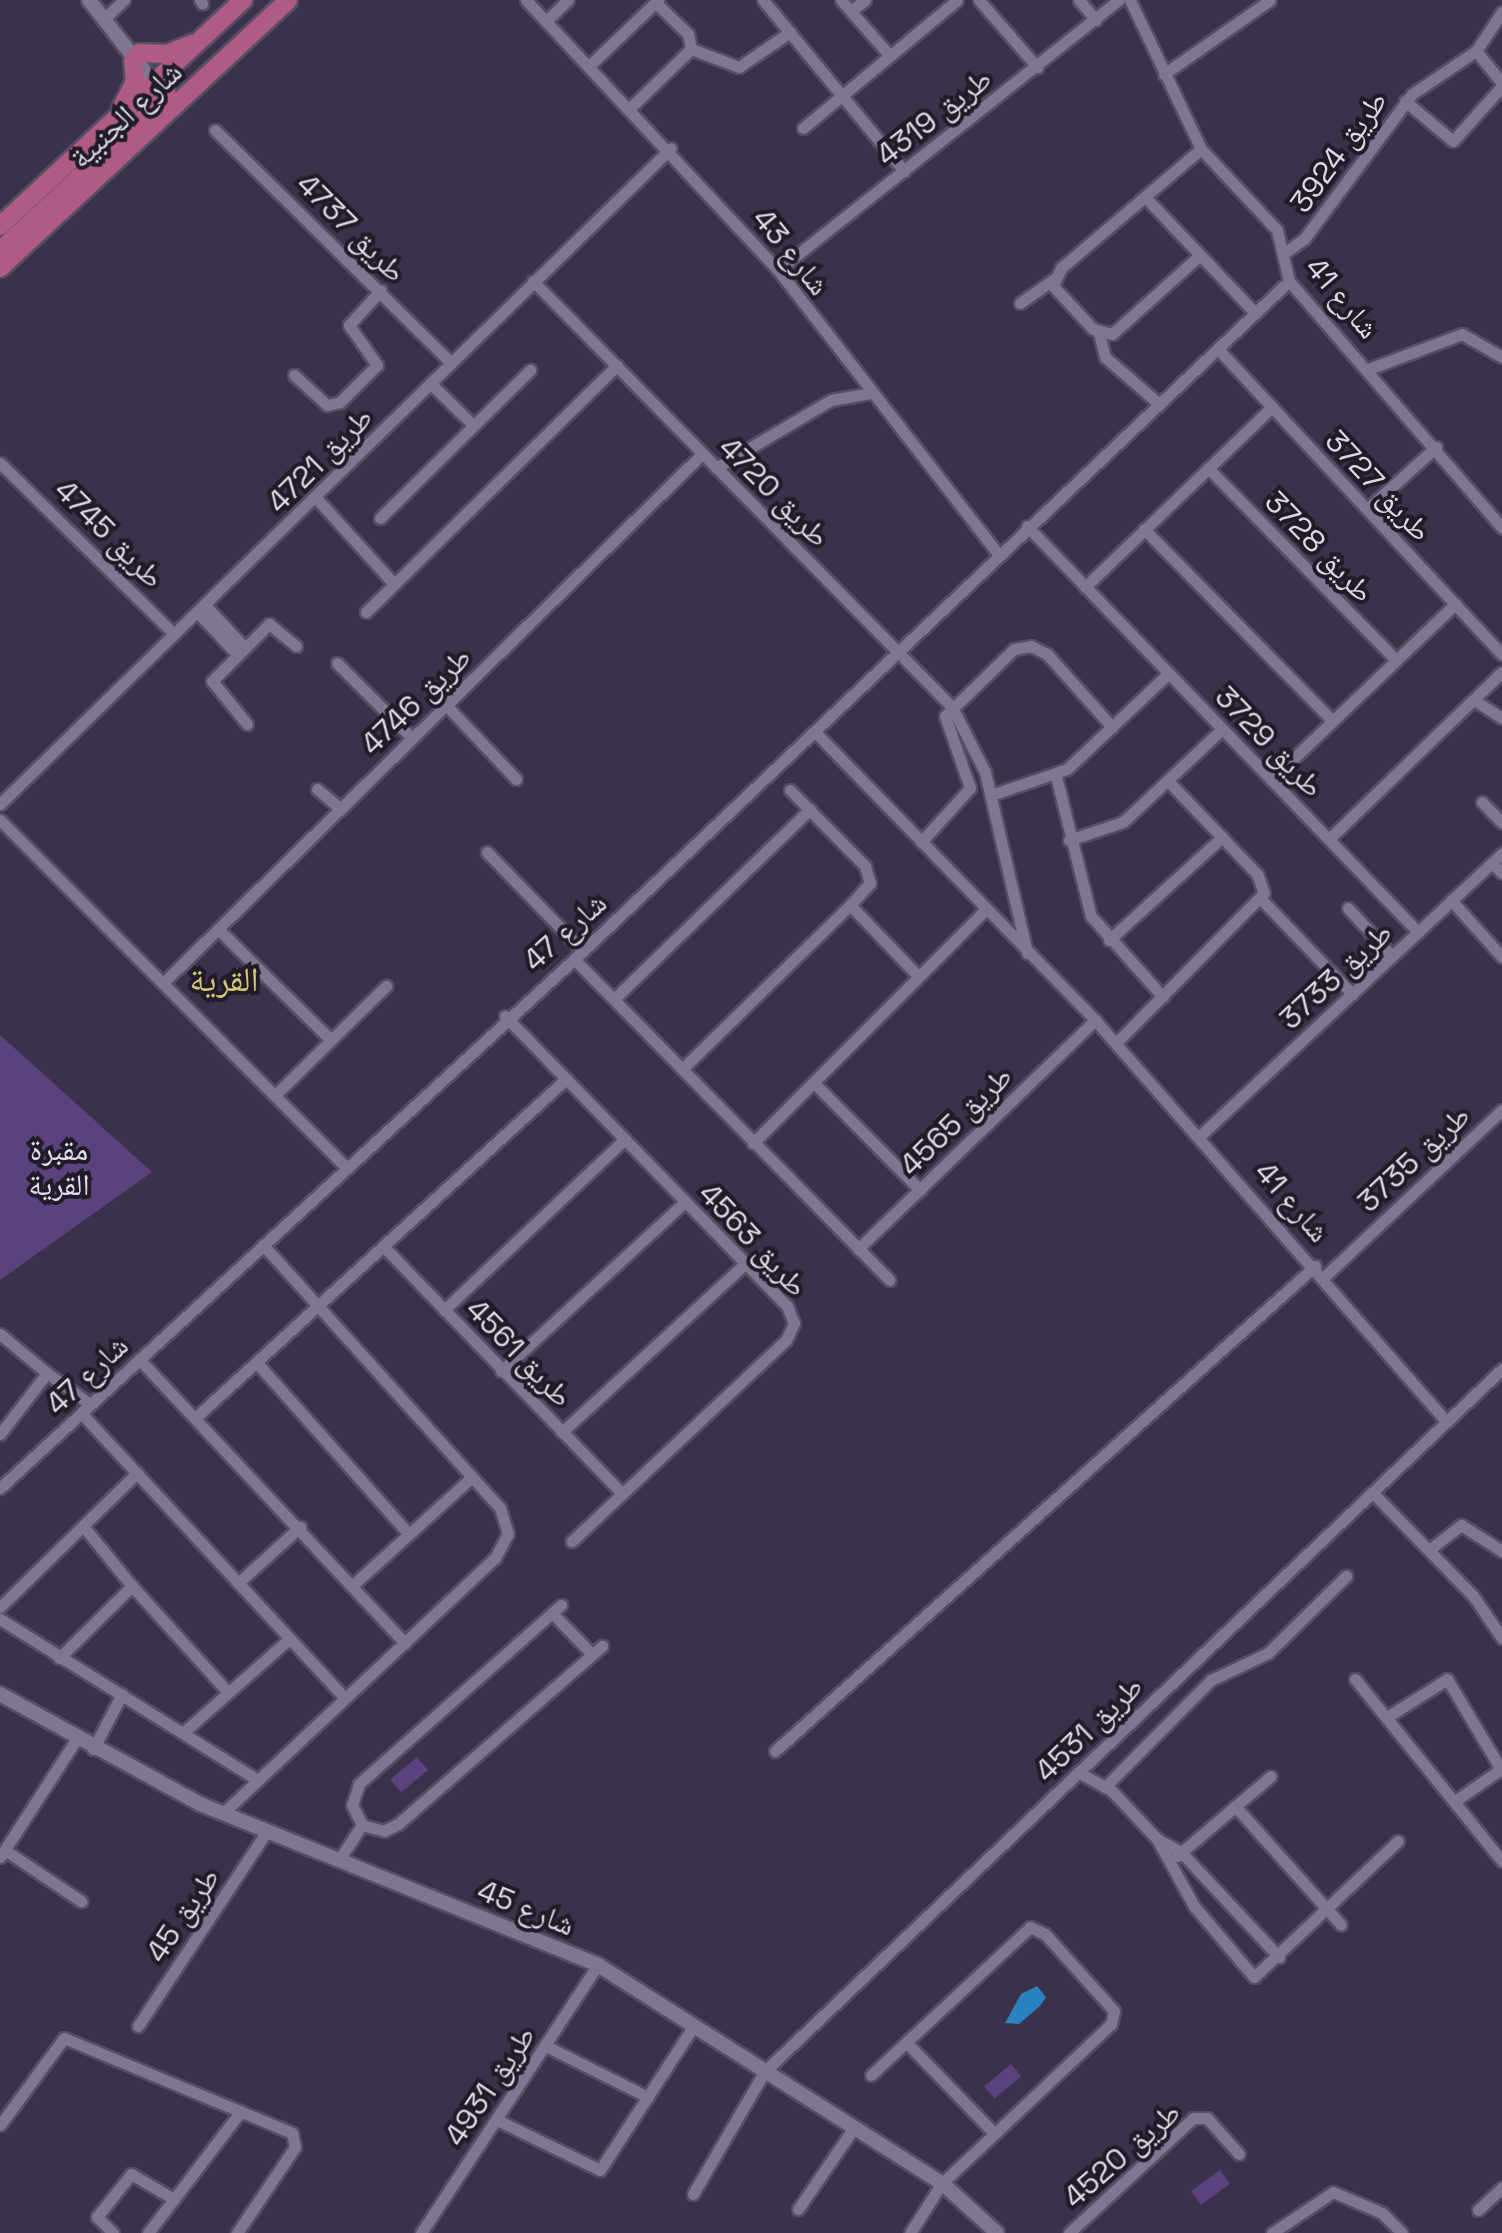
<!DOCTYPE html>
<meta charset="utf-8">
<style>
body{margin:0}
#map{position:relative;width:1502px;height:2233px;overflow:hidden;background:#3b314a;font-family:"Space Grotesk","Noto Naskh Arabic",sans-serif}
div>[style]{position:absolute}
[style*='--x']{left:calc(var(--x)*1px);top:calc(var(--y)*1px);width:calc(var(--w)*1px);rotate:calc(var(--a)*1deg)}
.green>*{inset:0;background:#5c417f;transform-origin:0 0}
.water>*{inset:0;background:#2983c0}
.roads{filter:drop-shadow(2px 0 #564e63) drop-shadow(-2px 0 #564e63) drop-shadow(0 2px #564e63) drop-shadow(0 -2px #564e63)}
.minor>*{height:11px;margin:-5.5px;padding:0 5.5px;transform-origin:5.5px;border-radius:5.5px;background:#807592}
.tertiary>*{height:14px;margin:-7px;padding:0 7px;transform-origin:7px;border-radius:7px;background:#807592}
.primary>*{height:18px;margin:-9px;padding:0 9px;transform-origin:9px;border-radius:9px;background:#af5b83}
span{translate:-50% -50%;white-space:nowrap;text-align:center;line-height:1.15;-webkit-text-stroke:8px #201c27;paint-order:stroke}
.street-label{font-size:30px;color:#ddd7e7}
.park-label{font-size:30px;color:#e4dcf2}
.quarter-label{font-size:34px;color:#d4c577}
</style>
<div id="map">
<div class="green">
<i style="clip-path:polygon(0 1035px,152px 1172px,0 1280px)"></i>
<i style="left:417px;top:1757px;width:17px;height:35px;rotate:50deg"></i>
<i style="left:1011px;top:2064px;width:16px;height:35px;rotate:50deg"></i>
<i style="left:1220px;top:2170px;width:17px;height:36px;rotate:54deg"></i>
</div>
<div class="water">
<i style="clip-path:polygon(1037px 1986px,1046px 1997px,1040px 2006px,1019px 2024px,1005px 2023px,1021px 1994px)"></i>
</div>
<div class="roads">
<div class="minor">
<i style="--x:200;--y:0;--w:4;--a:56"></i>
<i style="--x:526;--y:0;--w:369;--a:47"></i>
<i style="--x:778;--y:270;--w:359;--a:52.2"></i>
<i style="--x:763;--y:0;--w:222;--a:50.5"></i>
<i style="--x:841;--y:0;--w:74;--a:48.8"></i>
<i style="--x:979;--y:0;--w:89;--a:49.1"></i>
<i style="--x:1079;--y:0;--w:26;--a:50"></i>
<i style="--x:1130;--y:0;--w:165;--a:64.5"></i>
<i style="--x:1201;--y:149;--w:111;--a:46.8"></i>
<i style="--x:1277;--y:230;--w:52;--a:76.8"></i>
<i style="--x:1289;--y:281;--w:326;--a:49.2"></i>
<i style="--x:851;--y:11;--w:18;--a:-38"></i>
<i style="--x:104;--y:19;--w:28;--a:-44"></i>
<i style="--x:547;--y:20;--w:29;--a:-44"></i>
<i style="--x:691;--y:49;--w:51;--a:20.6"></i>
<i style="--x:739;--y:67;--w:62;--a:-34.5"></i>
<i style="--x:1476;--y:51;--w:41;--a:50.9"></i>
<i style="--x:591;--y:64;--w:93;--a:-43.7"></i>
<i style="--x:1164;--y:74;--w:129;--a:-34.9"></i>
<i style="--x:1405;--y:101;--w:62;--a:39.8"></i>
<i style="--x:1453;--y:141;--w:74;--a:-48.3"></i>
<i style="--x:632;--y:106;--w:82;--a:-44"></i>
<i style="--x:691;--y:49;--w:15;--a:-101"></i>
<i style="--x:688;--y:34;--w:45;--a:-135.9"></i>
<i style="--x:803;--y:128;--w:200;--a:-39.7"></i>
<i style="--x:215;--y:130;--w:330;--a:44.6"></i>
<i style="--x:1145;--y:197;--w:160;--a:46.5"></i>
<i style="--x:1283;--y:254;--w:26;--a:-36"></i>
<i style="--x:1304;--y:239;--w:181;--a:-53.3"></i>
<i style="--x:1412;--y:94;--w:77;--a:-33.9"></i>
<i style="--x:1476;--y:51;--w:47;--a:-56.3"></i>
<i style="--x:1199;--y:256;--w:117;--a:138.1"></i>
<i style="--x:1112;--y:334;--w:20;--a:-165"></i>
<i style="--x:1093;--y:329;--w:59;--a:-132.9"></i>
<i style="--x:1053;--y:286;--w:20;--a:-66"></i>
<i style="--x:1061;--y:268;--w:184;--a:-40.4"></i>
<i style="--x:778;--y:270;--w:435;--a:-38.4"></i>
<i style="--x:533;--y:281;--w:598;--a:45.47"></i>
<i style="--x:952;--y:707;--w:73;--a:63.1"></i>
<i style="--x:985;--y:772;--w:186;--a:76.9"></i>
<i style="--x:1020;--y:303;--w:42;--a:-35.2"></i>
<i style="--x:1099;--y:333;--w:25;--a:76"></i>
<i style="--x:1105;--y:357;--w:70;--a:41"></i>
<i style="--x:1218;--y:349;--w:417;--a:47.1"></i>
<i style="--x:1371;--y:368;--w:97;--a:-20.5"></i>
<i style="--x:1462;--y:334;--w:46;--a:29.9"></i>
<i style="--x:294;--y:375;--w:45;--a:42.3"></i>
<i style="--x:327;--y:405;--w:13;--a:-13"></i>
<i style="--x:340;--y:402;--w:52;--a:-45"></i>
<i style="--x:377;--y:365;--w:49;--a:-125"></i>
<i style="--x:349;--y:325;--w:47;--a:-47.6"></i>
<i style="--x:430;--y:383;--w:60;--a:44.3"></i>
<i style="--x:0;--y:463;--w:244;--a:44.5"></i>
<i style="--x:716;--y:468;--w:134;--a:-30.6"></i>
<i style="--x:831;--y:400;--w:41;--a:-9.9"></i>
<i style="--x:1208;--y:468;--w:269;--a:45.6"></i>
<i style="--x:317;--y:499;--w:115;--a:47.8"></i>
<i style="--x:1367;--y:509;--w:93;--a:-41.9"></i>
<i style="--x:380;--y:518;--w:211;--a:-44.6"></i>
<i style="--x:1027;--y:526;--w:564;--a:46.08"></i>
<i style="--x:1144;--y:529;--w:268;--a:45.5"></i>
<i style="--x:1085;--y:587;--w:260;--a:-43.9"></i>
<i style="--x:205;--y:605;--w:57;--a:47.1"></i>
<i style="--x:197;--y:612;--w:58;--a:46.4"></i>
<i style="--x:366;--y:612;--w:352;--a:-44.5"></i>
<i style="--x:337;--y:663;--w:106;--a:45"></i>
<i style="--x:1474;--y:700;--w:33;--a:33"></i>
<i style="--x:446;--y:705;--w:102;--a:46.6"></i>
<i style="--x:247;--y:724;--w:55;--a:-129.1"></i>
<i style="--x:212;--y:681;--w:81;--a:-45"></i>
<i style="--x:269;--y:624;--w:35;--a:39"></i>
<i style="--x:816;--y:733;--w:400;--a:45.8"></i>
<i style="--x:1056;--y:776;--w:144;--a:76"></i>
<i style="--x:1091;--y:916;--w:108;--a:48.4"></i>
<i style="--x:1271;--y:780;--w:255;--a:-43.7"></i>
<i style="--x:317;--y:789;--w:30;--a:40"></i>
<i style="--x:790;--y:790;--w:107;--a:45.4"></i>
<i style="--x:865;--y:866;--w:18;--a:74"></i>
<i style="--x:870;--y:883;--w:30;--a:132"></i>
<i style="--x:850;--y:905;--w:98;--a:46.2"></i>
<i style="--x:991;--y:795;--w:80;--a:-18.9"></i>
<i style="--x:1067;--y:769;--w:140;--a:-43.3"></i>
<i style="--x:1482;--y:802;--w:29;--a:46"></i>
<i style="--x:0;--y:804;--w:938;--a:-44.35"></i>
<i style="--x:0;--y:820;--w:490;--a:45.1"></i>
<i style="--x:1329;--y:839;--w:240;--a:-44"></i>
<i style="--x:1069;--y:840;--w:57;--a:-18.4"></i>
<i style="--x:1123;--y:822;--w:136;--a:-43.2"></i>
<i style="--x:921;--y:842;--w:73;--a:-47.8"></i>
<i style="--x:970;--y:788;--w:76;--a:-109.1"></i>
<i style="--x:945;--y:716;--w:96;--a:-44.2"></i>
<i style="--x:1014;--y:649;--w:17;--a:-10"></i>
<i style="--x:1031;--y:646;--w:18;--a:27"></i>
<i style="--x:1047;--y:654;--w:98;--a:48.3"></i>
<i style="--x:487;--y:852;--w:138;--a:45.9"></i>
<i style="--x:1492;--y:863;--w:14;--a:45"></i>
<i style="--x:1261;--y:899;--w:132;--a:46.2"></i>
<i style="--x:1451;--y:900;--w:76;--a:48.2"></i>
<i style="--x:1348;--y:908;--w:65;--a:47.5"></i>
<i style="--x:218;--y:929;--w:158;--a:44.5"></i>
<i style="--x:1109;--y:940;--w:153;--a:-42.3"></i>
<i style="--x:574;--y:959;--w:450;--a:45.5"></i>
<i style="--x:164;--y:982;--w:754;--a:-44.46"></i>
<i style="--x:614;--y:999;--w:273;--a:-44.1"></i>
<i style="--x:505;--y:1016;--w:405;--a:45.8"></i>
<i style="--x:787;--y:1306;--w:18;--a:68"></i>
<i style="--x:794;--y:1323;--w:19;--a:115"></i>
<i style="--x:786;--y:1340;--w:294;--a:136.8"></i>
<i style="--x:1117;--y:1042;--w:209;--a:-45.4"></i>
<i style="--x:1264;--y:893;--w:20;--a:-110"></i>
<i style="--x:1257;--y:874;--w:127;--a:-133.7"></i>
<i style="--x:682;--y:1069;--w:235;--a:-44.3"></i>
<i style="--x:816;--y:1085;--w:148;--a:45.3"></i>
<i style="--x:275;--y:1095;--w:156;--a:-44.5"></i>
<i style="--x:1202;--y:1134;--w:411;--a:-43.1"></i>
<i style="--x:753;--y:1143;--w:329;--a:-45.1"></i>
<i style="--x:384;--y:1247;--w:341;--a:46"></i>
<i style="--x:858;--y:1249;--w:330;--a:-44"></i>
<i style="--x:1095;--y:1020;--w:533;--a:48.8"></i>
<i style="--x:1324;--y:1277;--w:244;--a:-43.2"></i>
<i style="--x:444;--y:1310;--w:249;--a:-43.4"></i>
<i style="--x:0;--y:1334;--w:61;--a:39.7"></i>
<i style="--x:139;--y:1359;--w:389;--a:46.9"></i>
<i style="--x:257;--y:1363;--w:229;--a:48.4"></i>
<i style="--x:501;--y:1371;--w:250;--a:-42.6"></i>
<i style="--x:81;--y:1413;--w:388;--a:47.2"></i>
<i style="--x:195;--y:1418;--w:503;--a:-42.42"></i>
<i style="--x:562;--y:1432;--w:248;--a:-42.6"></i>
<i style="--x:0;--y:1434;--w:77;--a:-52.4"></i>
<i style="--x:47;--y:1373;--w:53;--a:35.8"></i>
<i style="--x:0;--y:1488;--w:793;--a:-42.65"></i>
<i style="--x:583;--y:951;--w:973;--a:-43.5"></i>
<i style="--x:1373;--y:1493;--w:145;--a:45.8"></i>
<i style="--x:1474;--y:1597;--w:50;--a:55.7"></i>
<i style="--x:83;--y:1526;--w:77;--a:50.8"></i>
<i style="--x:1429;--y:1550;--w:41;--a:-38"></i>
<i style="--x:1461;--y:1525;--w:49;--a:32.4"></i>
<i style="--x:238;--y:1583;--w:84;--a:-42.1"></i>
<i style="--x:354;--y:1584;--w:159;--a:-42.2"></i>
<i style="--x:561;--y:1605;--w:270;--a:138.5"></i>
<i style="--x:359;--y:1784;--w:22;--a:108"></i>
<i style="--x:352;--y:1805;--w:22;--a:63"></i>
<i style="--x:362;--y:1825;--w:23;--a:15"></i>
<i style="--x:384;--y:1831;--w:16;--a:-27"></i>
<i style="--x:398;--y:1824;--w:271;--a:-41.1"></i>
<i style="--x:0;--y:1607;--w:192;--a:-44.4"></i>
<i style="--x:552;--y:1613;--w:57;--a:45.7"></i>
<i style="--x:0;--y:1619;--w:302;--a:32"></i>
<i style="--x:59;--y:1658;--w:103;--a:-44.6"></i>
<i style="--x:132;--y:1586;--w:142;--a:47.9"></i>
<i style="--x:1355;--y:1679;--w:234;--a:51.1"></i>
<i style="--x:1387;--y:1717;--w:71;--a:-32.3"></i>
<i style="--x:1447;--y:1679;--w:107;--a:59.1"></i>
<i style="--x:185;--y:1731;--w:139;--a:-41.5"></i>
<i style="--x:93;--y:1749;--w:62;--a:-62.2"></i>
<i style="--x:775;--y:1751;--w:726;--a:-41.93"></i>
<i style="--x:1078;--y:1772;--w:39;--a:29"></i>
<i style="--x:1112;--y:1791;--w:66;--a:46.8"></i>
<i style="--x:1157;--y:1839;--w:27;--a:28"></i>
<i style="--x:1181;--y:1852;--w:144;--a:47"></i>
<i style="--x:1105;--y:1787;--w:151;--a:-45.3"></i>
<i style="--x:1211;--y:1680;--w:63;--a:-25.3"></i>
<i style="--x:1268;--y:1653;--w:110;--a:-44.6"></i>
<i style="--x:1455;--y:1801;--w:56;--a:-34.8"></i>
<i style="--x:1235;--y:1806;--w:159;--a:48.3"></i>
<i style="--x:223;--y:1813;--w:373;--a:-43.2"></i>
<i style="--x:495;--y:1558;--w:27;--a:-62"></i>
<i style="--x:508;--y:1534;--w:27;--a:-107"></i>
<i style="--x:500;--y:1508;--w:354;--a:-132"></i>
<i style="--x:1157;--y:1839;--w:77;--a:61.1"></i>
<i style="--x:1194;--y:1906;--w:93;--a:49.8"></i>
<i style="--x:1254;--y:1977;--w:198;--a:-43.4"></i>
<i style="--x:5;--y:1850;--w:92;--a:33.9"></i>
<i style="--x:1177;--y:1856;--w:123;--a:-40.4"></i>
<i style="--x:0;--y:1857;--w:140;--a:-57"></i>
<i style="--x:339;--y:1860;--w:42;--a:-56.7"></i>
<i style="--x:138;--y:2026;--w:234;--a:-56.5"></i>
<i style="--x:906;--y:2042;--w:125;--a:46"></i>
<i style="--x:546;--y:2046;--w:114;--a:26.6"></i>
<i style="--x:871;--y:2075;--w:217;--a:-42.9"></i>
<i style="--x:1030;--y:1927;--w:17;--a:25"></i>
<i style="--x:1045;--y:1934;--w:103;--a:48.1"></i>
<i style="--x:1114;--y:2011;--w:13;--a:103"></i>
<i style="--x:1111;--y:2024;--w:232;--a:136.7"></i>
<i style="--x:942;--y:2183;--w:59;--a:122.6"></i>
<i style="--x:497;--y:2120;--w:114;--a:25.9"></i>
<i style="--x:600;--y:2170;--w:173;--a:-57"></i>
<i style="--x:0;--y:2125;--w:108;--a:-53.7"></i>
<i style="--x:64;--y:2038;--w:247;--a:22.6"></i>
<i style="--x:292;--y:2133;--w:14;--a:78"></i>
<i style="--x:295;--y:2147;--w:104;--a:124"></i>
<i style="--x:693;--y:2194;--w:143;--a:-59.7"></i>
<i style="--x:765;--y:2071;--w:1018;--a:-43.61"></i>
<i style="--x:798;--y:2209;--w:97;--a:-55.5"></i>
<i style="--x:1478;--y:2210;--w:33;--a:-43"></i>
<i style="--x:113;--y:2233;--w:23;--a:-135"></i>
<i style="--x:97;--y:2217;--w:55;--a:-51.7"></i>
<i style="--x:131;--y:2174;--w:50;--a:30.2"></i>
<i style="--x:148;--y:2233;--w:153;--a:-52.7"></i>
<i style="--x:421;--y:2233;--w:321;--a:-56.6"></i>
<i style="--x:1069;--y:2233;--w:169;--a:-42.8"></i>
<i style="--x:1193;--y:2118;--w:14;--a:0"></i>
<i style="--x:1207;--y:2118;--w:48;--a:48.4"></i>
<i style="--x:1272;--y:2233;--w:73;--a:-33.9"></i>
<i style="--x:1333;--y:2192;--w:53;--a:23.2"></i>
<i style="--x:1382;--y:2213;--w:28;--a:45"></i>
</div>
<div class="tertiary">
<i style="--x:89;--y:0;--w:115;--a:52"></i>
<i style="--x:0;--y:1694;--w:228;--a:28.8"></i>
<i style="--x:200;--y:1804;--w:429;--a:22"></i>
<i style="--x:598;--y:1965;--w:407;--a:32.4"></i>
<i style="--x:942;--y:2183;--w:74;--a:42.3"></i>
</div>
<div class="primary">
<i style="--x:139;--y:53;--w:28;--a:2"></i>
<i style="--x:167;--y:54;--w:27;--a:-22"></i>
<i style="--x:121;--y:109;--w:30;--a:-63"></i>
<i style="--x:135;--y:82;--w:22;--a:-95"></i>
<i style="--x:0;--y:226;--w:332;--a:-42.9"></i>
<i style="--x:0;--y:251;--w:228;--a:-42.9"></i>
<i style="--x:167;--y:96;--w:19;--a:-106"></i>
<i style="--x:0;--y:268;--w:393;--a:-42.9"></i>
</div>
</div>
<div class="street-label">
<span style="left:126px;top:115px;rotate:-43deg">شارع الجنبية</span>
<span style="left:934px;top:117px;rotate:-38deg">طريق 4319</span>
<span style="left:1339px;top:152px;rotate:-54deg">طريق 3924</span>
<span style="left:351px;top:228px;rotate:45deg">طريق 4737</span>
<span style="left:791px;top:252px;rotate:51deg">شارع 43</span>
<span style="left:1342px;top:298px;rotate:50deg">شارع 41</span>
<span style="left:320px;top:460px;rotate:-45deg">طريق 4721</span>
<span style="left:1378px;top:486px;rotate:47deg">طريق 3727</span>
<span style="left:774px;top:492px;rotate:45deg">طريق 4720</span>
<span style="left:109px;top:534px;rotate:45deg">طريق 4745</span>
<span style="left:1319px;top:547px;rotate:46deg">طريق 3728</span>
<span style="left:416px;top:701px;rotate:-44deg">طريق 4746</span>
<span style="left:1269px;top:742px;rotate:46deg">طريق 3729</span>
<span style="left:565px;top:932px;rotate:-42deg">شارع 47</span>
<span style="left:1336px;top:976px;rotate:-43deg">طريق 3733</span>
<span style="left:956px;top:1121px;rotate:-44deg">طريق 4565</span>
<span style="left:1414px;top:1159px;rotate:-43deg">طريق 3735</span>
<span style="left:1292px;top:1202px;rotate:49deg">شارع 41</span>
<span style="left:753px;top:1240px;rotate:47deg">طريق 4563</span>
<span style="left:519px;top:1353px;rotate:46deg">طريق 4561</span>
<span style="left:87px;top:1375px;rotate:-43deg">شارع 47</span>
<span style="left:1089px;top:1729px;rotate:-44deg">طريق 4531</span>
<span style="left:526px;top:1908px;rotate:22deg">شارع 45</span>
<span style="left:183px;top:1915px;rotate:-56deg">طريق 45</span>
<span style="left:490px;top:2086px;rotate:-56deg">طريق 4931</span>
<span style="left:1122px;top:2155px;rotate:-41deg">طريق 4520</span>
</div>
<div class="park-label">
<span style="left:59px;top:1167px">مقبرة<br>القرية</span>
</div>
<div class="quarter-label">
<span style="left:224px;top:980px">القرية</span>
</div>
</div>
